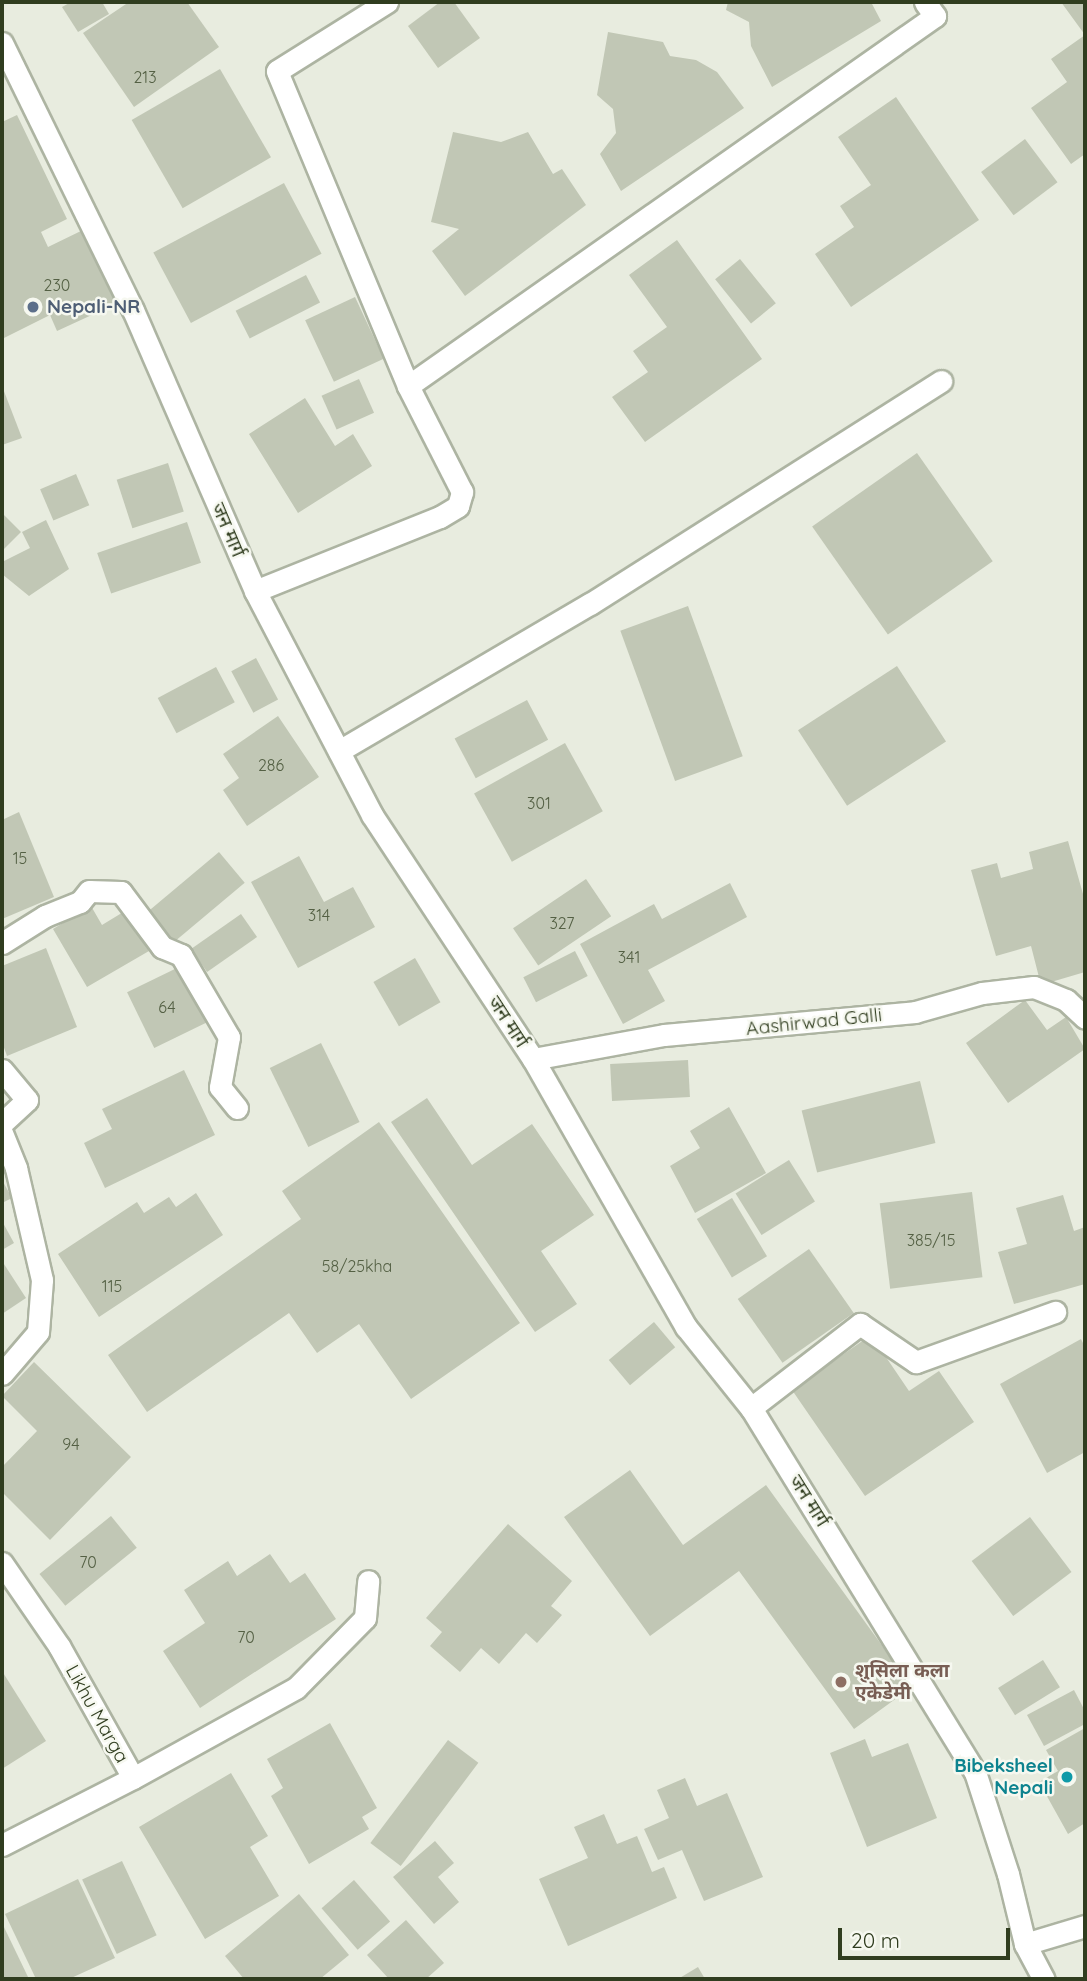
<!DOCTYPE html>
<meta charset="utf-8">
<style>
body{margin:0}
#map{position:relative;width:1087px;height:1981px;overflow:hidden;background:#e8ecdf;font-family:Quicksand,"Noto Sans Devanagari",sans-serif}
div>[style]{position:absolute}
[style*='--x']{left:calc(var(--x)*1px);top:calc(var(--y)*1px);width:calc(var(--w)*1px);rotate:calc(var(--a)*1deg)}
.building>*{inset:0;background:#c1c7b5;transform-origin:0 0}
.roads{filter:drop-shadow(2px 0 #adb4a2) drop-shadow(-2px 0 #adb4a2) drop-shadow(0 2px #adb4a2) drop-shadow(0 -2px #adb4a2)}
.service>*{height:21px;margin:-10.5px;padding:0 10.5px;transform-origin:10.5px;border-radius:10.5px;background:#fff}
.minor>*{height:21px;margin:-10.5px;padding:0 10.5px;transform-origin:10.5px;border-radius:10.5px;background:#fff}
.tertiary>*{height:21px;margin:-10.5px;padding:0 10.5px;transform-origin:10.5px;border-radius:10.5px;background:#fff}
.dots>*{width:19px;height:19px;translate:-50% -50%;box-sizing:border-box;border:4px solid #f6f8f0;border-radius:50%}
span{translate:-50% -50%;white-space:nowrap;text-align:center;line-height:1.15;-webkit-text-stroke:5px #f6f8f0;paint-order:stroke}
.number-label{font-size:16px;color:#546044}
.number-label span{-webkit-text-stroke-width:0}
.service-label{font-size:19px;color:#4e5e75;font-weight:700}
.left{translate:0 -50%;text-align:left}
.street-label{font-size:19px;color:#303d1f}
.education-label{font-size:19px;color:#785e54;font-weight:700}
.culture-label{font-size:19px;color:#0d838f;font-weight:700}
.right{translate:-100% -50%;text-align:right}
.frame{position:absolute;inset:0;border:4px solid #303d1f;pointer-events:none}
.scale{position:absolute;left:838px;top:1928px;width:172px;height:32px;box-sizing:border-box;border:4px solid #303d1f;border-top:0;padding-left:9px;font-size:21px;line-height:24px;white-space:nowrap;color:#303d1f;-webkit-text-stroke:5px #f6f8f0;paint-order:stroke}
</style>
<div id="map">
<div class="building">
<i style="clip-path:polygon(71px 2px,102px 2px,109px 14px,78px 32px,62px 7px)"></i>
<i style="clip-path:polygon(129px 2px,187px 2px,219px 47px,134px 107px,83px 33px)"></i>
<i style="clip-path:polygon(440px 2px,454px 2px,480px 38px,438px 68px,408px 26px)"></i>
<i style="clip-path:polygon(728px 2px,871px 2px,881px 21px,772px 87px,751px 46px,749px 22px,726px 10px)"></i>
<i style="clip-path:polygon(1061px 2px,1085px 2px,1085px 154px,1071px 164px,1031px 108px,1067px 82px,1051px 59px,1085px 35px)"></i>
<i style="clip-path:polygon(608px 32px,663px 42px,670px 56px,696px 60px,717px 72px,744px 108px,621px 191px,600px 154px,616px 133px,613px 109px,597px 95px)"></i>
<i style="left:220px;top:69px;width:102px;height:102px;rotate:60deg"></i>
<i style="clip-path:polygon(896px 97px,979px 220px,851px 307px,815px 254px,854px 227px,840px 206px,871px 185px,838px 137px)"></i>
<i style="clip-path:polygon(17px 115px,67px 219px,41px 232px,48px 247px,85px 229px,120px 302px,57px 331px,50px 315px,2px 339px,2px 122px)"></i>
<i style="clip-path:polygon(453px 132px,501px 142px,528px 132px,553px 174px,562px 169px,586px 205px,465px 296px,432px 251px,459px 229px,431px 222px)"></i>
<i style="left:1025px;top:139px;width:54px;height:55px;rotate:53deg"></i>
<i style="left:284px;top:183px;width:80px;height:148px;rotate:62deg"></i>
<i style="clip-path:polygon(677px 240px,762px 359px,645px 442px,612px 397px,648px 372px,633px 351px,667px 327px,629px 275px)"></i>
<i style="left:740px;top:259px;width:57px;height:32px;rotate:51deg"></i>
<i style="left:306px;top:275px;width:31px;height:79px;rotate:63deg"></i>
<i style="left:355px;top:297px;width:68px;height:55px;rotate:65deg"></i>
<i style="left:359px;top:379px;width:37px;height:41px;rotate:66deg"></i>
<i style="clip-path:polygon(2px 386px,22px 438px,2px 445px)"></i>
<i style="clip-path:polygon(305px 398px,335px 446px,353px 434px,372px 466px,298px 513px,249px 434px)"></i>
<i style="left:917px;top:453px;width:132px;height:128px;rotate:55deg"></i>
<i style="left:168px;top:463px;width:51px;height:54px;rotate:72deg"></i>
<i style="left:76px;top:474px;width:34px;height:39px;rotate:67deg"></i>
<i style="clip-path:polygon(2px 513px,21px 532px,2px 551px)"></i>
<i style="clip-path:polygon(46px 520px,69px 569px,29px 596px,2px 574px,2px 562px,30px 548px,22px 532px)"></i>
<i style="left:187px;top:522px;width:43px;height:95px;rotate:71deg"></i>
<i style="left:688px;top:606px;width:160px;height:72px;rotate:70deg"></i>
<i style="left:256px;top:658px;width:47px;height:28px;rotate:62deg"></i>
<i style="left:897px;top:666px;width:90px;height:118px;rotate:57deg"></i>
<i style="left:216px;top:667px;width:40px;height:66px;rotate:62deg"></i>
<i style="left:527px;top:700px;width:45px;height:82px;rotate:62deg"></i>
<i style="clip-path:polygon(278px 716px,319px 777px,247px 826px,223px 790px,239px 778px,223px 754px)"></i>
<i style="left:565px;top:743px;width:78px;height:104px;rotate:61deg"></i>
<i style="clip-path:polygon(19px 812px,54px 897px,2px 919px,2px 820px)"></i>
<i style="clip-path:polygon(1068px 841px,1085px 901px,1085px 972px,1041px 985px,1031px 946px,996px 956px,971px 870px,997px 863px,1001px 878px,1033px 869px,1029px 852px)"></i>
<i style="left:219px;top:852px;width:40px;height:93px;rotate:50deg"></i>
<i style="clip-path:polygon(299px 856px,324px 902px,353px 887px,375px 927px,298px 968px,251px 882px)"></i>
<i style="left:586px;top:879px;width:45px;height:88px;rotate:56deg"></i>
<i style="clip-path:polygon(730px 883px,747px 917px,648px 970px,665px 1001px,623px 1024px,580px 944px,654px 904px,662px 919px)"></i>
<i style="clip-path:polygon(91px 906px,102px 925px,125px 911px,149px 951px,87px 987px,53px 929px)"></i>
<i style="left:241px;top:914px;width:28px;height:61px;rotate:55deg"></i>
<i style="clip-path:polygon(46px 948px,77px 1027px,7px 1056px,2px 1042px,2px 966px)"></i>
<i style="left:575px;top:951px;width:28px;height:58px;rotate:63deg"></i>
<i style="left:415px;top:958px;width:51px;height:48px;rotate:60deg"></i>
<i style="left:181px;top:966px;width:62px;height:60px;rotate:64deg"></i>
<i style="clip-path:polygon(1025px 1000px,1047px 1030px,1066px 1017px,1085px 1049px,1008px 1103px,966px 1043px)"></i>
<i style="left:321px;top:1043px;width:88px;height:57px;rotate:64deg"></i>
<i style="left:688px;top:1060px;width:37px;height:78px;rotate:87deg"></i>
<i style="clip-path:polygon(184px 1070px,215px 1135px,105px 1188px,84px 1143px,112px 1129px,102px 1109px)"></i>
<i style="left:920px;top:1081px;width:64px;height:122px;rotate:76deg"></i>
<i style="clip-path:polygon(427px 1098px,472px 1165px,532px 1124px,594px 1215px,541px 1251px,577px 1304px,535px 1332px,391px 1122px)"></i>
<i style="clip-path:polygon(729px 1107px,766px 1173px,695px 1213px,670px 1166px,700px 1148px,690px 1131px)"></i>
<i style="clip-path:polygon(379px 1122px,520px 1323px,411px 1399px,359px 1324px,317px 1353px,289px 1313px,147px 1412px,108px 1355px,301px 1219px,282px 1191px)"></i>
<i style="left:789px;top:1160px;width:49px;height:63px;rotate:58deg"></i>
<i style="clip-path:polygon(2px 1180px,12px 1198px,2px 1203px)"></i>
<i style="left:972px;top:1192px;width:86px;height:93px;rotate:83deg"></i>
<i style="clip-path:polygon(196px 1193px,223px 1235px,99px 1317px,58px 1254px,137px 1202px,144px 1213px,169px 1197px,176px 1207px)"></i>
<i style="clip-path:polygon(1063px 1195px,1074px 1231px,1085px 1227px,1085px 1284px,1014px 1304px,998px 1252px,1027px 1244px,1016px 1208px)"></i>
<i style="left:732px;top:1198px;width:68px;height:41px;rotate:59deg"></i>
<i style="clip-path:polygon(2px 1221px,14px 1243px,2px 1250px)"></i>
<i style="left:809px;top:1249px;width:78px;height:87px;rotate:55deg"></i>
<i style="clip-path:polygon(2px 1261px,26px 1298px,2px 1314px)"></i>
<i style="left:654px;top:1322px;width:33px;height:59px;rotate:50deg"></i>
<i style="clip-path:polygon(871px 1335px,909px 1391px,939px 1371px,974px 1422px,865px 1496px,792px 1390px)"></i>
<i style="clip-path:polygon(1081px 1339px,1085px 1347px,1085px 1452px,1047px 1473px,1000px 1384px)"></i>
<i style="clip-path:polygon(34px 1362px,131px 1457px,50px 1540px,2px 1492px,2px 1467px,37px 1431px,2px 1396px)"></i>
<i style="clip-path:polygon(630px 1470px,683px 1545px,766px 1485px,912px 1687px,854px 1729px,739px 1571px,650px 1636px,564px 1517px)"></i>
<i style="left:111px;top:1516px;width:41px;height:92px;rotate:51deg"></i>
<i style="left:1030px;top:1517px;width:69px;height:73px;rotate:53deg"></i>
<i style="clip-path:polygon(508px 1524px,572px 1581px,551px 1606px,562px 1615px,537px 1643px,526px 1633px,499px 1664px,481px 1648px,460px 1672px,430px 1646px,442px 1632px,426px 1618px)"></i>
<i style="clip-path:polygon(270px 1554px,290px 1583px,305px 1573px,336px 1619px,200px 1708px,163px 1651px,205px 1623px,184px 1590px,228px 1561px,237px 1576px)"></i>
<i style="left:1043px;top:1660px;width:32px;height:53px;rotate:58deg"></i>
<i style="clip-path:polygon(2px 1671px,46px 1741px,2px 1769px)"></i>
<i style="clip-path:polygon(1074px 1690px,1085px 1711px,1085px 1724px,1044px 1746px,1027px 1715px)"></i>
<i style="clip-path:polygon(330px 1723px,377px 1808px,362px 1817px,369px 1829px,309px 1864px,271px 1796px,283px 1788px,267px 1759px)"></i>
<i style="clip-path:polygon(1085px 1728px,1085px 1823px,1068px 1834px,1039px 1782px,1058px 1771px,1046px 1750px)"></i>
<i style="clip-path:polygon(865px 1739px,872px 1757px,908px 1743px,937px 1818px,867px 1847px,830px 1753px)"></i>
<i style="left:448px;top:1740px;width:38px;height:129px;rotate:37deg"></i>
<i style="clip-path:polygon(231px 1773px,268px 1836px,250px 1847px,279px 1896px,205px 1939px,139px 1827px)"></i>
<i style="clip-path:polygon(685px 1778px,697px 1806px,727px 1793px,763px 1877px,704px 1901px,682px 1850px,658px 1860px,644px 1829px,669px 1818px,657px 1790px)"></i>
<i style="clip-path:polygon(604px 1814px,617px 1844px,637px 1836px,652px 1872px,664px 1867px,677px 1898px,568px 1946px,539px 1879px,588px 1858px,574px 1827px)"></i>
<i style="clip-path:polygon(435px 1841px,454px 1863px,438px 1877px,459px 1902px,434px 1924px,393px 1877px)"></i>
<i style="left:122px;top:1861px;width:82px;height:44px;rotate:65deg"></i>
<i style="clip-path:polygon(78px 1879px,115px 1958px,69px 1979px,36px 1979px,5px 1914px)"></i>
<i style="left:354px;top:1880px;width:55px;height:43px;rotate:49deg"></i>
<i style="clip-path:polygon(299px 1894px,349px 1955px,320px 1979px,244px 1979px,225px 1956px)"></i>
<i style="clip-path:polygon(406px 1920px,444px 1963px,426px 1979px,389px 1979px,367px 1955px)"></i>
<i style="clip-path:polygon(2px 1923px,29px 1979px,2px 1979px)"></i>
<i style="clip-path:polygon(698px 1967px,705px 1979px,678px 1979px)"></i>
</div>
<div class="roads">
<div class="service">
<i style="--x:751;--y:1408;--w:138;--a:-37.6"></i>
<i style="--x:860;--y:1324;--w:68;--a:34.2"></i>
<i style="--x:916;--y:1362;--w:148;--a:-19.8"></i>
</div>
<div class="minor">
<i style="--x:408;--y:386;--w:644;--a:-35.07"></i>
<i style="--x:935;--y:16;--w:17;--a:-126"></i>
<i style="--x:255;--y:591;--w:199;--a:-21.8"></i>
<i style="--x:440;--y:517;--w:21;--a:-31"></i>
<i style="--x:458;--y:506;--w:15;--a:-74"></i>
<i style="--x:462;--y:492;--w:119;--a:-117"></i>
<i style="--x:408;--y:386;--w:341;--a:-112.6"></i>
<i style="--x:277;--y:71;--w:130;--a:-32.1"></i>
<i style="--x:339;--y:751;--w:291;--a:-30.4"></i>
<i style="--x:590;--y:604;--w:416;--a:-32.4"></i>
<i style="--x:2;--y:943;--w:51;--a:-32.1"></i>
<i style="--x:45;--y:916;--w:38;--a:-22"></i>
<i style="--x:80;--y:902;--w:14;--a:-51"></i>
<i style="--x:89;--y:891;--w:32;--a:2"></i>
<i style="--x:121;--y:892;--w:69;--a:53.3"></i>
<i style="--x:162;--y:947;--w:21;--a:23"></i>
<i style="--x:181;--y:955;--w:95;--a:59.7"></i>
<i style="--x:229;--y:1037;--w:51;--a:100.2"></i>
<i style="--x:220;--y:1087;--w:27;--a:51"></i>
<i style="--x:533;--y:1059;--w:133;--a:-10.4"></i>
<i style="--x:664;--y:1035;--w:252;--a:-5.2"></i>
<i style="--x:915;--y:1012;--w:70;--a:-15.8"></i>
<i style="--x:982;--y:993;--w:52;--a:-6.6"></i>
<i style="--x:1034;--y:987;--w:35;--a:22"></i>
<i style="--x:1066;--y:1000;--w:26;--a:43"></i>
<i style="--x:2;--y:1070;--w:39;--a:50"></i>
<i style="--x:27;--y:1100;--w:34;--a:137"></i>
<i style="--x:2;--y:1133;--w:38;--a:68"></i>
<i style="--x:16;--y:1168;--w:115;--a:76.9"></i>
<i style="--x:42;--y:1280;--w:52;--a:94.4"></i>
<i style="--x:38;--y:1332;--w:55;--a:130.6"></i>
<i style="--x:2;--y:1563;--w:101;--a:55.5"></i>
<i style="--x:59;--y:1646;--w:151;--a:60.7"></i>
<i style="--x:133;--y:1778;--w:147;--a:152.9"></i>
<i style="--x:133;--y:1778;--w:186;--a:-28.9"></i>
<i style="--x:296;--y:1688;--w:98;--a:-45.4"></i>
<i style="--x:365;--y:1618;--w:37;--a:-85"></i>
<i style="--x:1025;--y:1944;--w:63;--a:-16.7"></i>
</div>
<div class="tertiary">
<i style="--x:2;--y:43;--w:297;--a:63.9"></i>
<i style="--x:133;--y:310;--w:306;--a:66.5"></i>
<i style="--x:255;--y:591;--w:253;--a:62.4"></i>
<i style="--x:372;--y:815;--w:292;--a:56.6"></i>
<i style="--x:533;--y:1059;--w:309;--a:60.3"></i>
<i style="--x:686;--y:1327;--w:104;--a:51.3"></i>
<i style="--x:751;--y:1408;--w:427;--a:58.4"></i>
<i style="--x:975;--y:1772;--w:107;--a:72.1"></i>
<i style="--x:1008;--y:1874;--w:72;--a:76.3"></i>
<i style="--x:1025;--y:1944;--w:40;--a:62"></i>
</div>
</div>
<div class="dots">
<i style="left:33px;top:307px;background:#5c6f8a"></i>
<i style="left:841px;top:1682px;background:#8d6e63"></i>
<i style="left:1067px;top:1777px;background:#0f9aa8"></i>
</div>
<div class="number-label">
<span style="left:145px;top:77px">213</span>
<span style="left:57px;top:285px">230</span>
<span style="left:271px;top:765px">286</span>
<span style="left:539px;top:803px">301</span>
<span style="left:20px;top:858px">15</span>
<span style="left:319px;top:915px">314</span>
<span style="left:562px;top:923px">327</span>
<span style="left:629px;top:957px">341</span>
<span style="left:167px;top:1007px">64</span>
<span style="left:931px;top:1240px">385/15</span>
<span style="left:357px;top:1266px">58/25kha</span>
<span style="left:112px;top:1286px">115</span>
<span style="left:71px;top:1444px">94</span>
<span style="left:88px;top:1562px">70</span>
<span style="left:246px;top:1637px">70</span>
</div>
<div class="service-label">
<span class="left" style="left:47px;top:307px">Nepali-NR</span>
</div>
<div class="street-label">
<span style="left:228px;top:530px;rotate:67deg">जन मार्ग</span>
<span style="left:508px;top:1022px;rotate:57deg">जन मार्ग</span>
<span style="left:814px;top:1022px;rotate:-6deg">Aashirwad Galli</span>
<span style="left:809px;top:1501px;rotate:58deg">जन मार्ग</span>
<span style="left:97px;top:1714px;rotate:61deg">Likhu Marga</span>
</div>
<div class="education-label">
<span class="left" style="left:855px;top:1682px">शुसिला कला<br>एकेडेमी</span>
</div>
<div class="culture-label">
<span class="right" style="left:1053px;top:1777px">Bibeksheel<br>Nepali</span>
</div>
<div class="frame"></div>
<div class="scale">20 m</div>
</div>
